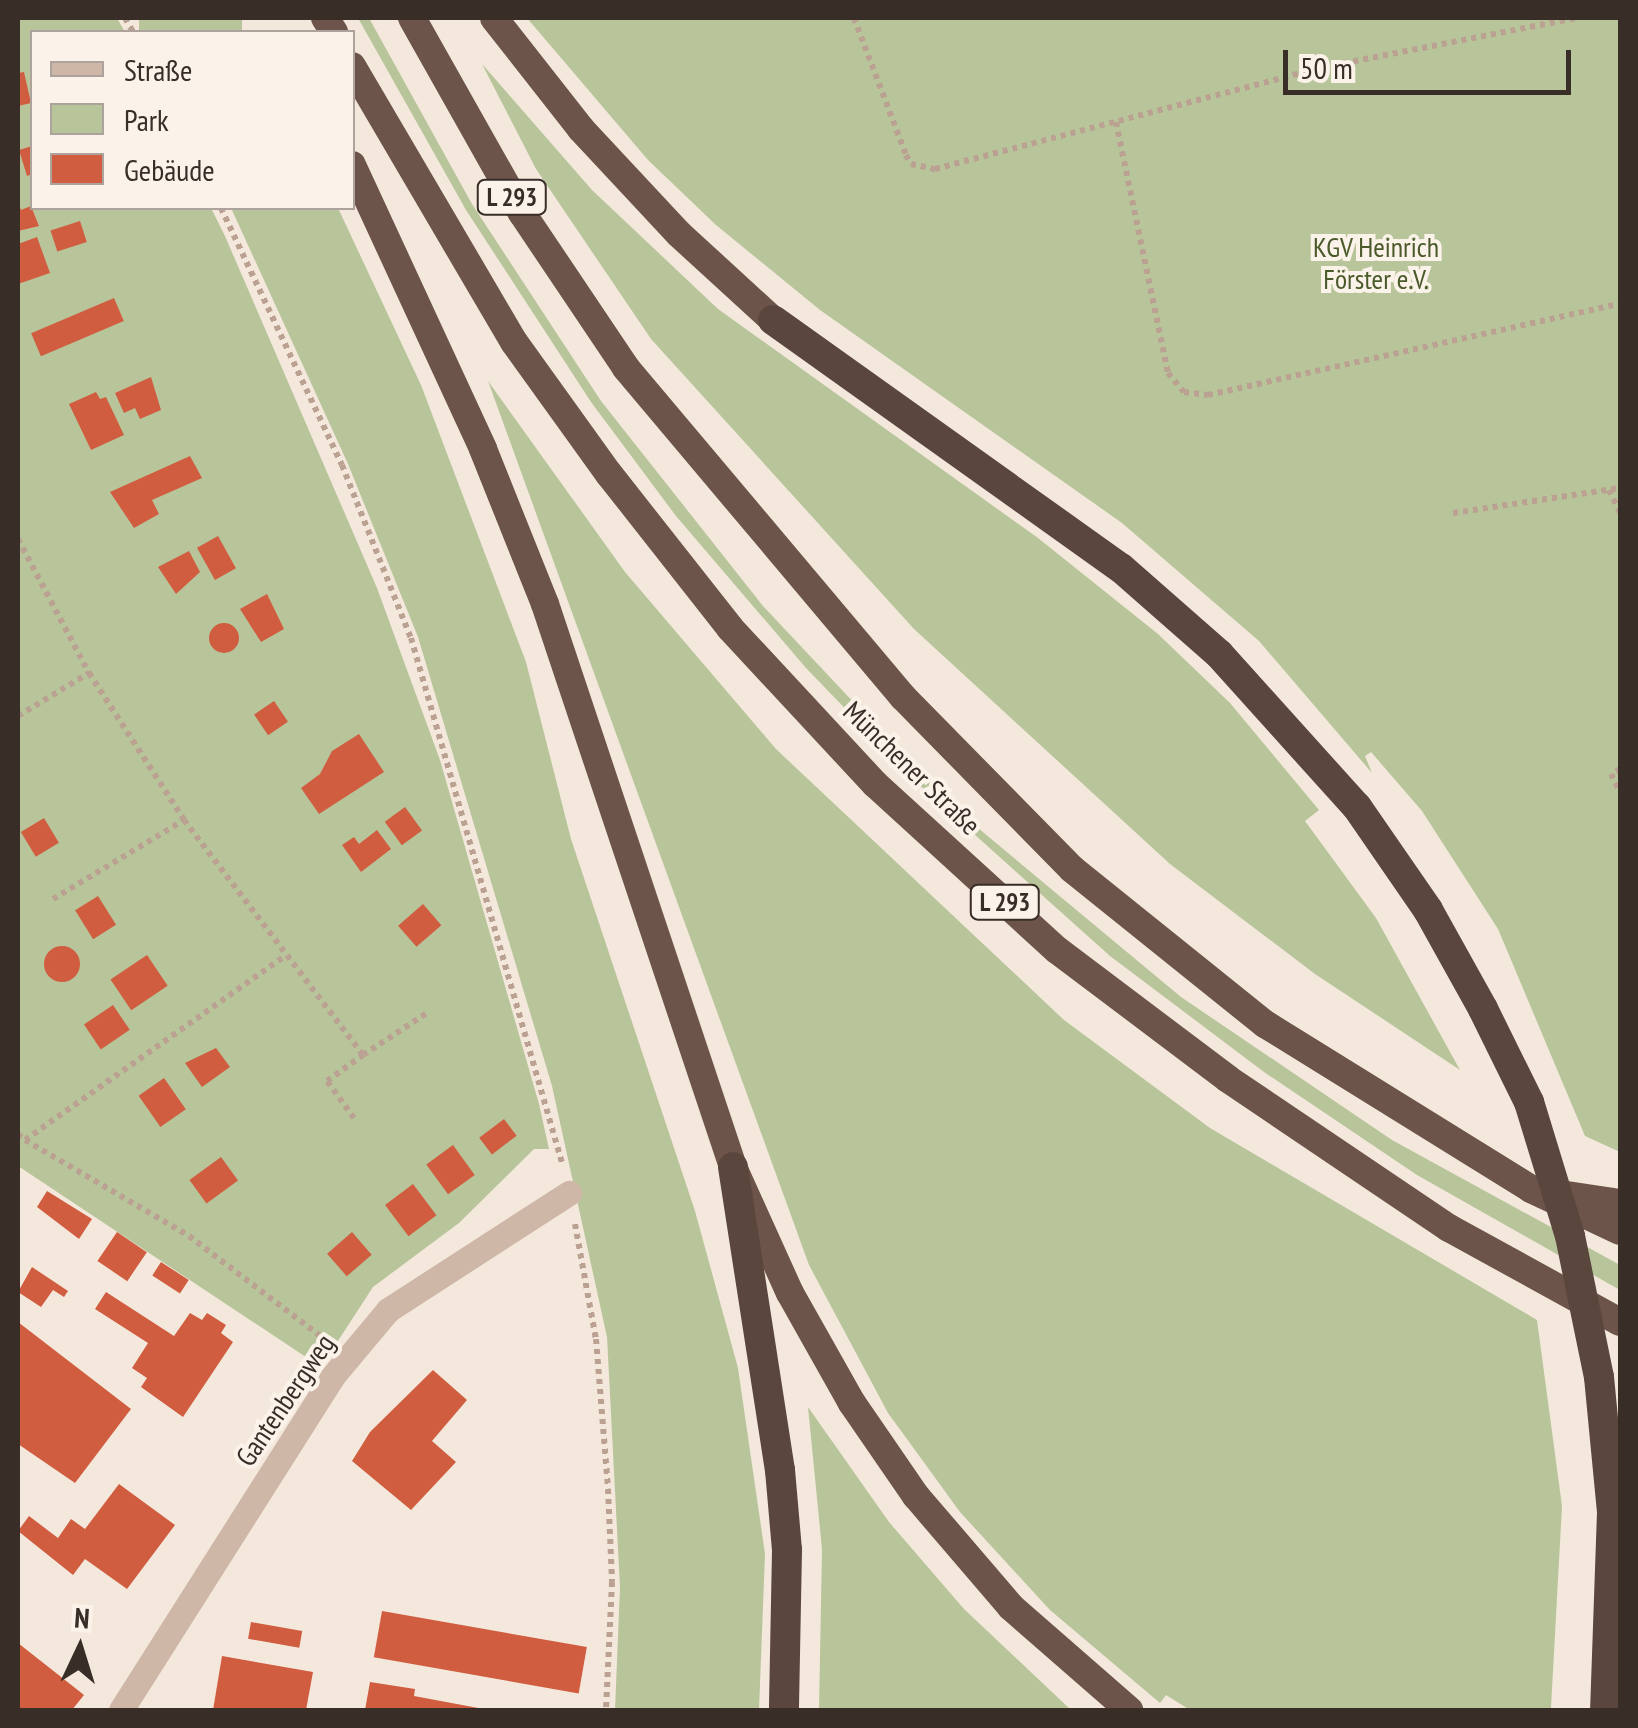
<!DOCTYPE html>
<meta charset="utf-8">
<style>
body{margin:0}
#map{position:relative;width:1638px;height:1728px;overflow:hidden;background:#f4e8dc;font-family:"PT Sans Narrow",sans-serif}
div>[style]{position:absolute}
[style*='--x']{left:calc(var(--x)*1px);top:calc(var(--y)*1px);width:calc(var(--w)*1px);rotate:calc(var(--a)*1deg)}
.green>*{inset:0;background:#b8c59b;transform-origin:0 0}
.building>*{inset:0;background:#d05d3f;transform-origin:0 0}
.round{border-radius:50%}
.path>*{height:6px;margin-top:-3px;transform-origin:0;background:repeating-linear-gradient(90deg,#baa191 0 5px,transparent 0 10px)}
.minor>*{height:25px;margin:-12.5px;padding:0 12.5px;transform-origin:12.5px;border-radius:12.5px;background:#ceb7a7}
.trunk>*{height:28px;margin:-14px;padding:0 14px;transform-origin:14px;border-radius:14px;background:#6c544b}
.motorway>*{height:30px;margin:-15px;padding:0 15px;transform-origin:15px;border-radius:15px;background:#5b463e}
.motorway-bridge>*{height:30px;margin:-15px;padding:0 15px;transform-origin:15px;border-radius:15px;background:#5b463e}
span{translate:-50% -50%;white-space:nowrap;text-align:center;line-height:1.15;-webkit-text-stroke:8px #fbf2e9;paint-order:stroke}
.shield-label span{padding:2px 8px;background:#fbf2e9;border:2px solid;border-radius:8px;-webkit-text-stroke-width:0}
.shield-label{font-size:25px;color:#392d28;font-weight:700}
.park-label{font-size:28px;color:#4a5a2a}
.street-label{font-size:28px;color:#392d28}
.frame{position:absolute;inset:0;border:20px solid #392d28;pointer-events:none}
.legend{position:absolute;left:30px;top:30px;width:325px;height:180px;box-sizing:border-box;background:#fbf2e9;border:2px solid #ada39c;margin:0;padding:12px 18px;list-style:none;font-size:30px;color:#392d28}
.legend li{display:flex;align-items:center;gap:20px;height:50px}
.legend b{width:50px;border:2px solid #ada39c}
.north{position:absolute;left:30px;top:1598px;width:100px;height:100px;-webkit-text-stroke:8px #fbf2e9;paint-order:stroke;rotate:4deg;font-size:28px;font-weight:700;line-height:40px;text-align:center;color:#392d28}
.north::after{content:'';display:block;margin:auto;width:35px;height:45px;background:#392d28;clip-path:polygon(50% 0,100% 100%,50% 72%,0 100%)}
.scale{position:absolute;left:1283px;top:50px;width:288px;height:45px;box-sizing:border-box;border:5px solid #392d28;border-top:0;padding-left:12px;font-size:30px;line-height:35px;white-space:nowrap;color:#392d28;-webkit-text-stroke:8px #fbf2e9;paint-order:stroke}
</style>
<div id="map">
<div class="green">
<i style="clip-path:polygon(18px 18px,117px 18px,125px 32px,32px 32px,32px 208px,211px 208px,225px 236px,377px 588px,440px 760px,539px 1104px,549px 1149px,534px 1149px,459px 1223px,373px 1287px,321px 1367px,18px 1166px)"></i>
<i style="left:139px;top:18px;width:103px;height:16px"></i>
<i style="clip-path:polygon(358px 18px,369px 18px,472px 204px,601px 401px,763px 606px,858px 707px,978px 828px,1181px 997px,1392px 1140px,1620px 1265px,1620px 1290px,1417px 1175px,1264px 1072px,1110px 956px,915px 781px,806px 668px,676px 516px,591px 402px,466px 210px)"></i>
<i style="clip-path:polygon(527px 18px,1620px 18px,1620px 1152px,1585px 1136px,1498px 929px,1422px 811px,1371px 752px,1365px 756px,1372px 773px,1259px 641px,1122px 523px,820px 310px,716px 225px,648px 160px)"></i>
<i style="clip-path:polygon(482px 64px,592px 190px,718px 309px,1038px 538px,1158px 634px,1230px 703px,1319px 810px,1305px 821px,1376px 918px,1460px 1070px,1315px 974px,1170px 864px,914px 629px,651px 339px,536px 169px)"></i>
<i style="clip-path:polygon(231px 208px,338px 208px,421px 385px,526px 662px,571px 839px,695px 1211px,738px 1368px,765px 1554px,759px 1710px,615px 1710px,620px 1587px,607px 1337px,552px 1086px,418px 637px,348px 464px)"></i>
<i style="clip-path:polygon(488px 381px,625px 572px,776px 749px,1064px 1020px,1210px 1128px,1537px 1320px,1562px 1506px,1551px 1708px,1190px 1710px,1166px 1695px,1160px 1703px,1050px 1610px,960px 1512px,888px 1413px,809px 1265px)"></i>
<i style="clip-path:polygon(808px 1407px,889px 1522px,964px 1609px,1071px 1710px,819px 1710px,822px 1549px)"></i>
</div>
<div class="building">
<i style="clip-path:polygon(24px 72px,31px 103px,18px 106px,18px 73px)"></i>
<i style="clip-path:polygon(32px 146px,32px 174px,27px 176px,19px 150px)"></i>
<i style="clip-path:polygon(18px 201px,21px 210px,31px 206px,39px 226px,18px 231px)"></i>
<i style="left:80px;top:221px;width:22px;height:31px;rotate:72deg"></i>
<i style="clip-path:polygon(37px 237px,50px 273px,18px 284px,18px 244px)"></i>
<i style="left:114px;top:298px;width:25px;height:90px;rotate:67deg"></i>
<i style="clip-path:polygon(151px 377px,161px 410px,140px 419px,135px 408px,124px 413px,115px 393px)"></i>
<i style="clip-path:polygon(96px 392px,100px 399px,106px 397px,124px 435px,91px 450px,69px 404px)"></i>
<i style="clip-path:polygon(190px 456px,202px 478px,152px 500px,159px 514px,134px 528px,110px 492px)"></i>
<i style="left:218px;top:536px;width:37px;height:24px;rotate:61deg"></i>
<i style="clip-path:polygon(189px 551px,200px 572px,176px 594px,158px 567px)"></i>
<i style="clip-path:polygon(267px 594px,284px 629px,261px 642px,240px 609px)"></i>
<i class="round" style="left:209px;top:623px;width:30px;height:30px"></i>
<i style="left:274px;top:701px;width:25px;height:24px;rotate:56deg"></i>
<i style="clip-path:polygon(359px 734px,384px 772px,319px 814px,301px 788px,320px 774px,332px 751px)"></i>
<i style="left:405px;top:807px;width:29px;height:25px;rotate:54deg"></i>
<i style="left:44px;top:818px;width:29px;height:27px;rotate:59deg"></i>
<i style="clip-path:polygon(377px 830px,391px 849px,361px 872px,342px 845px,354px 837px,359px 844px)"></i>
<i style="left:98px;top:896px;width:34px;height:27px;rotate:58deg"></i>
<i style="left:423px;top:904px;width:28px;height:33px;rotate:49deg"></i>
<i class="round" style="left:44px;top:946px;width:36px;height:36px"></i>
<i style="left:147px;top:955px;width:37px;height:44px;rotate:56deg"></i>
<i style="left:113px;top:1005px;width:30px;height:35px;rotate:56deg"></i>
<i style="clip-path:polygon(216px 1048px,230px 1067px,202px 1087px,185px 1063px)"></i>
<i style="left:164px;top:1078px;width:38px;height:31px;rotate:55deg"></i>
<i style="left:504px;top:1119px;width:21px;height:31px;rotate:53deg"></i>
<i style="left:453px;top:1145px;width:37px;height:33px;rotate:54deg"></i>
<i style="left:221px;top:1157px;width:29px;height:39px;rotate:54deg"></i>
<i style="left:413px;top:1184px;width:39px;height:35px;rotate:53deg"></i>
<i style="clip-path:polygon(47px 1191px,92px 1219px,79px 1239px,37px 1207px)"></i>
<i style="left:117px;top:1232px;width:36px;height:35px;rotate:34deg"></i>
<i style="left:352px;top:1232px;width:30px;height:33px;rotate:49deg"></i>
<i style="left:161px;top:1262px;width:33px;height:16px;rotate:33deg"></i>
<i style="clip-path:polygon(32px 1267px,68px 1291px,64px 1297px,53px 1290px,41px 1307px,18px 1292px)"></i>
<i style="clip-path:polygon(106px 1292px,174px 1336px,190px 1313px,202px 1320px,207px 1313px,226px 1325px,221px 1333px,233px 1342px,183px 1417px,141px 1387px,147px 1378px,132px 1368px,148px 1343px,95px 1309px)"></i>
<i style="clip-path:polygon(18px 1322px,131px 1409px,75px 1483px,18px 1444px)"></i>
<i style="clip-path:polygon(433px 1370px,467px 1400px,432px 1441px,456px 1462px,411px 1510px,352px 1461px,370px 1432px)"></i>
<i style="clip-path:polygon(119px 1484px,175px 1525px,127px 1589px,85px 1559px,73px 1575px,18px 1531px,29px 1516px,58px 1538px,71px 1519px,85px 1529px)"></i>
<i style="left:382px;top:1611px;width:208px;height:47px;rotate:10deg"></i>
<i style="left:251px;top:1622px;width:52px;height:17px;rotate:10deg"></i>
<i style="clip-path:polygon(18px 1643px,84px 1695px,72px 1710px,18px 1710px)"></i>
<i style="clip-path:polygon(222px 1656px,313px 1672px,306px 1710px,213px 1710px)"></i>
<i style="clip-path:polygon(370px 1682px,415px 1689px,414px 1696px,489px 1710px,365px 1710px)"></i>
</div>
<div class="path">
<i style="--x:125;--y:18;--w:16;--a:60"></i>
<i style="--x:854;--y:18;--w:147;--a:69.2"></i>
<i style="--x:906;--y:155;--w:10;--a:61"></i>
<i style="--x:911;--y:164;--w:25;--a:12"></i>
<i style="--x:935;--y:169;--w:402;--a:-14.7"></i>
<i style="--x:1324;--y:67;--w:257;--a:-11"></i>
<i style="--x:1116;--y:122;--w:256;--a:78.3"></i>
<i style="--x:1168;--y:373;--w:25;--a:50"></i>
<i style="--x:1184;--y:392;--w:24;--a:7"></i>
<i style="--x:1208;--y:395;--w:422;--a:-12.5"></i>
<i style="--x:221;--y:208;--w:284;--a:64.8"></i>
<i style="--x:342;--y:465;--w:186;--a:68.3"></i>
<i style="--x:411;--y:638;--w:546;--a:73.95"></i>
<i style="--x:1609;--y:490;--w:25;--a:64"></i>
<i style="--x:1453;--y:513;--w:169;--a:-8.5"></i>
<i style="--x:18;--y:539;--w:152;--a:62.1"></i>
<i style="--x:89;--y:673;--w:175;--a:57.1"></i>
<i style="--x:184;--y:820;--w:295;--a:52.7"></i>
<i style="--x:363;--y:1055;--w:77;--a:-33.3"></i>
<i style="--x:18;--y:716;--w:83;--a:-31.2"></i>
<i style="--x:1620;--y:769;--w:10;--a:151"></i>
<i style="--x:1611;--y:774;--w:20;--a:63"></i>
<i style="--x:53;--y:899;--w:153;--a:-31.1"></i>
<i style="--x:354;--y:1118;--w:46;--a:-126.1"></i>
<i style="--x:327;--y:1081;--w:44;--a:-35.8"></i>
<i style="--x:18;--y:1134;--w:9;--a:41"></i>
<i style="--x:25;--y:1140;--w:320;--a:-35.3"></i>
<i style="--x:25;--y:1140;--w:190;--a:30.3"></i>
<i style="--x:189;--y:1236;--w:168;--a:37.3"></i>
<i style="--x:575;--y:1224;--w:117;--a:79.7"></i>
<i style="--x:596;--y:1339;--w:150;--a:85.4"></i>
<i style="--x:608;--y:1489;--w:93;--a:87.5"></i>
<i style="--x:612;--y:1582;--w:128;--a:92.7"></i>
</div>
<div class="minor">
<i style="--x:121;--y:1710;--w:394;--a:-57.6"></i>
<i style="--x:332;--y:1377;--w:87;--a:-50.1"></i>
<i style="--x:388;--y:1310;--w:216;--a:-32.9"></i>
</div>
<div class="trunk">
<i style="--x:325;--y:18;--w:17;--a:57"></i>
<i style="--x:412;--y:18;--w:224;--a:60.6"></i>
<i style="--x:522;--y:213;--w:187;--a:56.1"></i>
<i style="--x:626;--y:368;--w:430;--a:49.9"></i>
<i style="--x:903;--y:697;--w:241;--a:45.5"></i>
<i style="--x:1072;--y:869;--w:248;--a:38.8"></i>
<i style="--x:1265;--y:1024;--w:313;--a:31.8"></i>
<i style="--x:1531;--y:1189;--w:98;--a:25.3"></i>
<i style="--x:494;--y:18;--w:141;--a:51.9"></i>
<i style="--x:581;--y:129;--w:144;--a:47"></i>
<i style="--x:679;--y:234;--w:127;--a:42.5"></i>
<i style="--x:352;--y:66;--w:320;--a:59.6"></i>
<i style="--x:514;--y:342;--w:163;--a:54.3"></i>
<i style="--x:609;--y:474;--w:196;--a:51.8"></i>
<i style="--x:730;--y:628;--w:213;--a:47.1"></i>
<i style="--x:875;--y:784;--w:246;--a:42.4"></i>
<i style="--x:1057;--y:950;--w:214;--a:37"></i>
<i style="--x:1228;--y:1079;--w:267;--a:34"></i>
<i style="--x:1449;--y:1228;--w:195;--a:28.8"></i>
<i style="--x:352;--y:165;--w:313;--a:65.2"></i>
<i style="--x:483;--y:449;--w:167;--a:68.2"></i>
<i style="--x:545;--y:604;--w:594;--a:71.53"></i>
<i style="--x:733;--y:1167;--w:138;--a:65.7"></i>
<i style="--x:790;--y:1293;--w:126;--a:60.6"></i>
<i style="--x:852;--y:1403;--w:113;--a:55.5"></i>
<i style="--x:916;--y:1496;--w:146;--a:49.4"></i>
<i style="--x:1011;--y:1607;--w:157;--a:41.1"></i>
<i style="--x:1567;--y:1195;--w:54;--a:8.6"></i>
</div>
<div class="motorway">
<i style="--x:773;--y:320;--w:427;--a:35.5"></i>
<i style="--x:1121;--y:568;--w:130;--a:41.3"></i>
<i style="--x:1219;--y:654;--w:206;--a:48"></i>
<i style="--x:733;--y:1167;--w:307;--a:81.2"></i>
<i style="--x:780;--y:1470;--w:80;--a:85"></i>
<i style="--x:787;--y:1550;--w:160;--a:91.1"></i>
</div>
<div class="motorway-bridge">
<i style="--x:1357;--y:807;--w:125;--a:55.4"></i>
<i style="--x:1428;--y:910;--w:113;--a:60.9"></i>
<i style="--x:1483;--y:1009;--w:104;--a:63.7"></i>
<i style="--x:1529;--y:1102;--w:140;--a:73"></i>
<i style="--x:1570;--y:1236;--w:144;--a:78.4"></i>
<i style="--x:1599;--y:1377;--w:136;--a:84.5"></i>
<i style="--x:1612;--y:1512;--w:198;--a:92"></i>
</div>
<div class="shield-label">
<span style="left:512px;top:197px">L 293</span>
<span style="left:1005px;top:902px">L 293</span>
</div>
<div class="park-label">
<span style="left:1376px;top:263px">KGV Heinrich<br>Förster e.V.</span>
</div>
<div class="street-label">
<span style="left:912px;top:768px;rotate:44deg">Münchener Straße</span>
<span style="left:285px;top:1400px;rotate:-56deg">Gantenbergweg</span>
</div>
<div class="frame"></div>
<ul class="legend">
<li><b style="height:12px;background:#ceb7a7"></b>Straße</li>
<li><b style="height:28px;background:#b8c59b"></b>Park</li>
<li><b style="height:28px;background:#d05d3f"></b>Gebäude</li>
</ul>
<div class="north">N</div>
<div class="scale">50 m</div>
</div>
